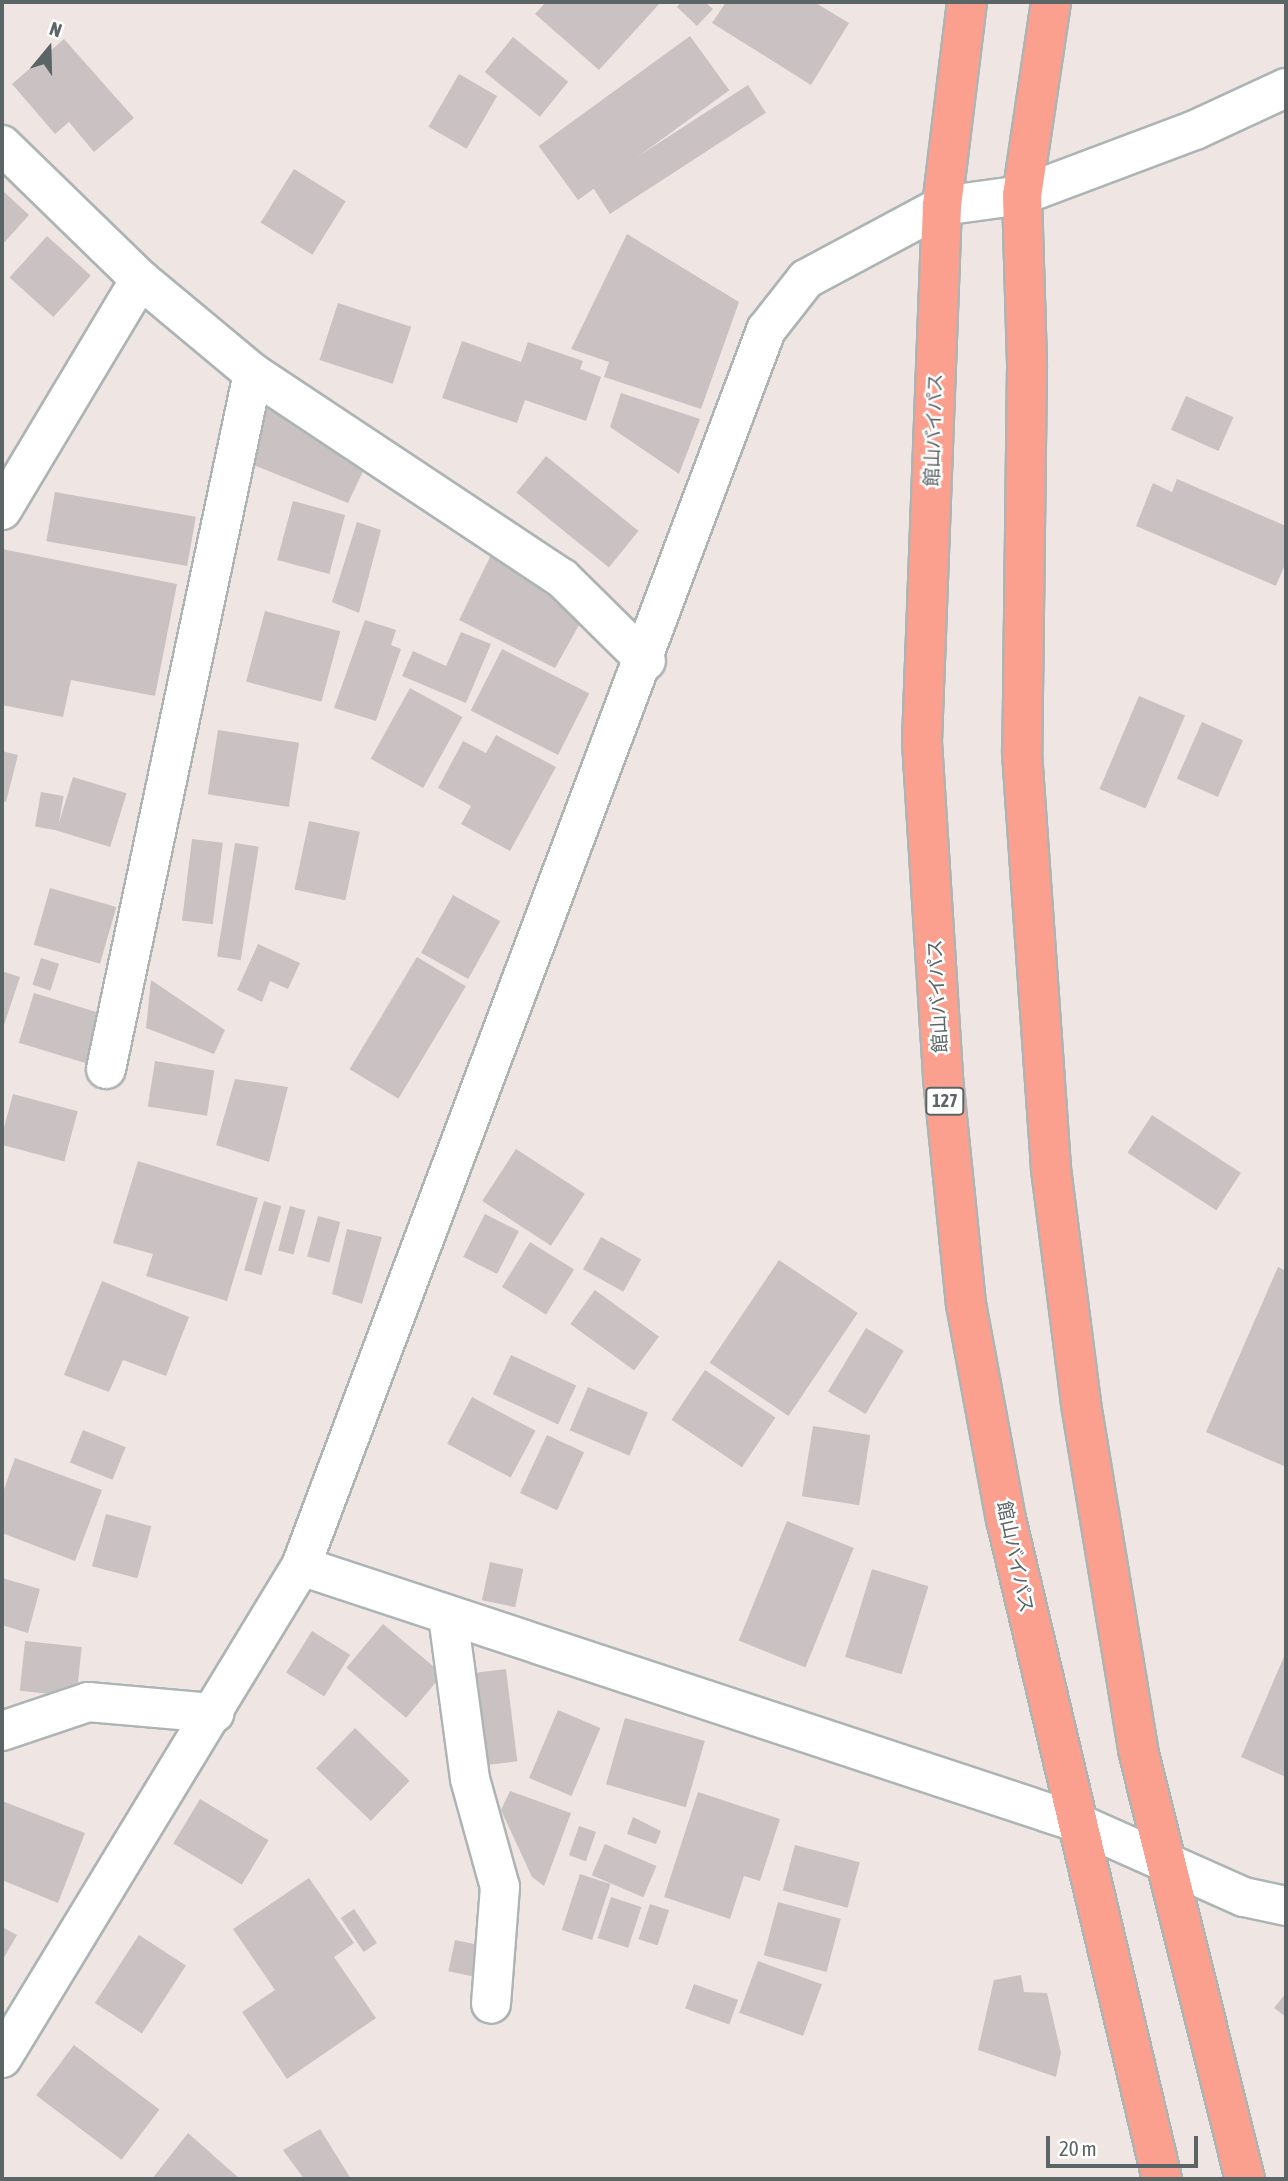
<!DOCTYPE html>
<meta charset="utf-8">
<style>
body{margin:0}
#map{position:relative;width:1288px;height:2181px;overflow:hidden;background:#efe6e4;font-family:"Asap Condensed","Noto Sans JP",sans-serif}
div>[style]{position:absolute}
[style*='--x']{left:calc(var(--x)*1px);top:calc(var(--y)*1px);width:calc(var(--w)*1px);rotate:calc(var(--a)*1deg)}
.building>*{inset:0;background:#cac2c2;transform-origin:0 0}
.roads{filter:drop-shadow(2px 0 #adb4b4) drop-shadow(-2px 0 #adb4b4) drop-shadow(0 2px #adb4b4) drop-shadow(0 -2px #adb4b4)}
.minor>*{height:38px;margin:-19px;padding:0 19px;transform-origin:19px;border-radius:19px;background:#fff}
.highway>*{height:38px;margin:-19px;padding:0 19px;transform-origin:19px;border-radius:19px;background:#fba08f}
span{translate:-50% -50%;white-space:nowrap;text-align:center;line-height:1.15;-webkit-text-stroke:5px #fff;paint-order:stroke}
.shield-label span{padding:2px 5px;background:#fff;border:2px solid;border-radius:5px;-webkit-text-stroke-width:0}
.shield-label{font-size:18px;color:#5c6565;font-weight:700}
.street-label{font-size:19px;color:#5c6565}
.frame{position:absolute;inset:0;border:4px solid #5c6565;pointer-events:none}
.north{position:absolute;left:14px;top:14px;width:70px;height:70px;-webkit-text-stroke:5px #fff;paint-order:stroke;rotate:19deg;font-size:19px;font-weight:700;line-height:28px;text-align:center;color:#5c6565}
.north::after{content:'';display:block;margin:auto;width:24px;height:32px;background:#5c6565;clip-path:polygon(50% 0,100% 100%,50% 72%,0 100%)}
.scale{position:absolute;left:1046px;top:2136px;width:152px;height:32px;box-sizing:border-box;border:4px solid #5c6565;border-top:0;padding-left:9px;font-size:21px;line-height:24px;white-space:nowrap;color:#5c6565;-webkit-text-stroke:5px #fff;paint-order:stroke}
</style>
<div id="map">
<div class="building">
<i style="clip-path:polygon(546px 2px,661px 2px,599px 70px,535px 14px)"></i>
<i style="clip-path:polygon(681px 2px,705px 2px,713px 9px,697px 26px,677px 7px)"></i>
<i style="clip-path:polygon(726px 2px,814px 2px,849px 23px,811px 85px,712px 23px)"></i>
<i style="left:690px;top:36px;width:67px;height:187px;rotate:54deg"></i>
<i style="left:513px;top:37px;width:71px;height:45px;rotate:39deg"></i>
<i style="clip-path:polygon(64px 39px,134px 118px,94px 152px,69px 122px,55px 134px,12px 84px)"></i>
<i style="left:459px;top:74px;width:44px;height:61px;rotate:30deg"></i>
<i style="left:748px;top:85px;width:33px;height:186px;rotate:57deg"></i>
<i style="left:294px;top:169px;width:61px;height:63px;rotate:32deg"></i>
<i style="clip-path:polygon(2px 190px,29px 215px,2px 245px)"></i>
<i style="clip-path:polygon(627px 234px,739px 302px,701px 409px,604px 377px,609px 362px,571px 349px)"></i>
<i style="left:47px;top:236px;width:59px;height:56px;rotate:42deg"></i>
<i style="left:338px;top:303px;width:77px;height:60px;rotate:18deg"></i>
<i style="clip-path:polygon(462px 341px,521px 362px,528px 342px,583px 361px,580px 369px,601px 377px,586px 421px,525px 400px,517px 423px,442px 398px)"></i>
<i style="clip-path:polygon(621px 393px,700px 419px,679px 474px,610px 427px)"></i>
<i style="left:1186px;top:396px;width:52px;height:37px;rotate:24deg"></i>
<i style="clip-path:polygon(265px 399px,367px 463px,348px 503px,251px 464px)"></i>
<i style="left:546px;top:456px;width:119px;height:47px;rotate:39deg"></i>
<i style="clip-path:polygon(1177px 479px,1286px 526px,1286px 562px,1276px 586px,1136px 526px,1153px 483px,1172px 492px)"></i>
<i style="left:55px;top:492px;width:143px;height:50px;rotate:10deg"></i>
<i style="left:293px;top:501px;width:54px;height:61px;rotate:15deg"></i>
<i style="clip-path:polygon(357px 522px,381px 530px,359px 613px,332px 602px)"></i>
<i style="clip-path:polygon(496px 545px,583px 618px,555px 668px,459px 620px)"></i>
<i style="clip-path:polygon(2px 549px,177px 584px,155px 696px,71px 680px,63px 717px,2px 705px)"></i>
<i style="left:265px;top:611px;width:78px;height:73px;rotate:15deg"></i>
<i style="clip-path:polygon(365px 620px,396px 630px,391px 645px,401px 649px,376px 721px,334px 708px)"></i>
<i style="clip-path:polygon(461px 632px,491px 644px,466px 703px,402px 676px,413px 651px,446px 666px)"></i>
<i style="left:502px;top:649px;width:98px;height:69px;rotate:27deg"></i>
<i style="left:410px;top:688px;width:60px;height:81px;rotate:29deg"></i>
<i style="left:1139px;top:696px;width:50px;height:101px;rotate:23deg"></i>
<i style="left:1202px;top:722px;width:45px;height:62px;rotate:24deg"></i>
<i style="left:218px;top:730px;width:82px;height:65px;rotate:9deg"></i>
<i style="clip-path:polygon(496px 735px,556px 767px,510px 851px,461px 824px,471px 806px,438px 788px,463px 741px,486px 753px)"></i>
<i style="clip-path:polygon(2px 751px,18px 755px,6px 802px,2px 801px)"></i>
<i style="left:73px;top:777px;width:56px;height:56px;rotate:17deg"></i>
<i style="left:41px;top:792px;width:23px;height:35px;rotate:10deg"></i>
<i style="left:309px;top:821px;width:52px;height:70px;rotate:12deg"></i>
<i style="left:192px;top:839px;width:31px;height:82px;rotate:7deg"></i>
<i style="left:235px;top:843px;width:24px;height:115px;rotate:9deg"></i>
<i style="left:50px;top:888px;width:69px;height:59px;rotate:16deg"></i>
<i style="left:453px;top:895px;width:54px;height:66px;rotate:29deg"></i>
<i style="clip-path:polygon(258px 944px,300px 963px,288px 989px,270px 981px,262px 1002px,237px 990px)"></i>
<i style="left:417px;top:957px;width:57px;height:131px;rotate:31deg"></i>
<i style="left:41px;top:958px;width:19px;height:28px;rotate:18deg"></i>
<i style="clip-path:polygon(2px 971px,20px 977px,2px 1031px)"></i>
<i style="clip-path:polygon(151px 980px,225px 1030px,214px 1054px,146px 1028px)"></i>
<i style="left:34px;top:993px;width:72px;height:52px;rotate:17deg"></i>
<i style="left:155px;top:1061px;width:60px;height:46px;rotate:9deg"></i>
<i style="clip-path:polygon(235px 1079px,288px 1087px,269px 1162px,216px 1145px)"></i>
<i style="left:13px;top:1094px;width:67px;height:52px;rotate:15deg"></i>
<i style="left:1152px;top:1115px;width:106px;height:45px;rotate:33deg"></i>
<i style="left:516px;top:1149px;width:82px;height:62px;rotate:33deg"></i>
<i style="clip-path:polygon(138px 1161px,258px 1198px,227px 1301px,146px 1276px,153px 1254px,113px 1243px)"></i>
<i style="left:264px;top:1201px;width:18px;height:72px;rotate:16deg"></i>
<i style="left:290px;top:1206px;width:16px;height:46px;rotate:15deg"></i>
<i style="left:485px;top:1214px;width:38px;height:48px;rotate:27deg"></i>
<i style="left:318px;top:1216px;width:23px;height:42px;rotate:15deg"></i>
<i style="clip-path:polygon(347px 1229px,382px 1237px,362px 1304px,332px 1294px)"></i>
<i style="left:601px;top:1237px;width:46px;height:37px;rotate:29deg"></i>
<i style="left:530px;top:1242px;width:52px;height:53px;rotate:32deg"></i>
<i style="left:779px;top:1260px;width:95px;height:124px;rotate:34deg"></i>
<i style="clip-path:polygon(1278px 1267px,1286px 1271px,1286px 1467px,1206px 1432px)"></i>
<i style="clip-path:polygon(102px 1281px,189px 1317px,166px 1376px,123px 1360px,109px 1392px,64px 1375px)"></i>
<i style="left:595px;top:1290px;width:79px;height:42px;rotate:36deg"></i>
<i style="left:866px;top:1328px;width:44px;height:74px;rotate:31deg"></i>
<i style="left:511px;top:1355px;width:72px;height:43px;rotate:25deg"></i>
<i style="left:705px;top:1370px;width:85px;height:60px;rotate:34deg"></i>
<i style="left:588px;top:1387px;width:65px;height:47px;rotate:23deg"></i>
<i style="left:472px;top:1397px;width:72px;height:53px;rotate:28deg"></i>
<i style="left:813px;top:1426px;width:58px;height:71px;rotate:9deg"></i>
<i style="left:83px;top:1430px;width:46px;height:35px;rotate:22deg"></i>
<i style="left:547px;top:1435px;width:41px;height:64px;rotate:25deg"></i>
<i style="clip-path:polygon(15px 1458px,102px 1490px,75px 1561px,2px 1533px,2px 1495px)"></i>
<i style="left:106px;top:1514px;width:47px;height:54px;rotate:15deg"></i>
<i style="left:787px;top:1521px;width:72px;height:129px;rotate:22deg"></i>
<i style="left:490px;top:1562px;width:34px;height:39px;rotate:12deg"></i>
<i style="left:872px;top:1569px;width:59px;height:92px;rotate:17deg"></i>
<i style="clip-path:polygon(2px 1578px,40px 1589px,28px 1633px,2px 1625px)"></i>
<i style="left:383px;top:1624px;width:78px;height:57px;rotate:40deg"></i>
<i style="left:312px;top:1631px;width:45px;height:49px;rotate:32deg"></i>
<i style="left:25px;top:1641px;width:57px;height:50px;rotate:6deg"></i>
<i style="clip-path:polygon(1286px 1652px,1286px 1777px,1241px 1757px)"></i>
<i style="left:506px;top:1669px;width:93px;height:45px;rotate:83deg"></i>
<i style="left:558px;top:1710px;width:46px;height:74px;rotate:23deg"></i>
<i style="left:625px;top:1718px;width:83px;height:69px;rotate:16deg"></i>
<i style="left:355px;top:1728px;width:76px;height:56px;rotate:44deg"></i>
<i style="clip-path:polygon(510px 1791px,571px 1813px,544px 1886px,532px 1877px,501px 1810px)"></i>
<i style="clip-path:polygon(698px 1792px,780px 1819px,760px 1881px,744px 1876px,730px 1919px,664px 1897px)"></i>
<i style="left:200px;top:1799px;width:80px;height:52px;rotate:31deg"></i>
<i style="clip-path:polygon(2px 1801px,85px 1833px,58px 1903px,2px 1880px)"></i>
<i style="clip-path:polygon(633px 1817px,661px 1831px,656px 1844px,627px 1834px)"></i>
<i style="left:579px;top:1826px;width:18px;height:31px;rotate:19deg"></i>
<i style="left:605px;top:1844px;width:56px;height:34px;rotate:23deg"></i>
<i style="left:795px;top:1845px;width:67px;height:47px;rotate:15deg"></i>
<i style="left:580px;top:1874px;width:32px;height:59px;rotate:18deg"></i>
<i style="clip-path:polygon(309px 1878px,354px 1943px,334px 1957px,376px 2018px,287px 2079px,242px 2012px,275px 1990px,233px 1929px)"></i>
<i style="left:611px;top:1897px;width:32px;height:43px;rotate:18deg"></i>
<i style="left:778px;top:1902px;width:65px;height:55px;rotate:15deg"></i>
<i style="left:650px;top:1904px;width:20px;height:37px;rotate:18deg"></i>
<i style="left:354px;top:1909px;width:41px;height:16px;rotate:56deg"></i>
<i style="clip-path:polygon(2px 1927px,17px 1935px,2px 1961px)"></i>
<i style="left:139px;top:1935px;width:56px;height:81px;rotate:33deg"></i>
<i style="left:455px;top:1940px;width:35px;height:32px;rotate:12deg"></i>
<i style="left:758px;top:1961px;width:68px;height:55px;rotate:20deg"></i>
<i style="clip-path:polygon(1021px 1975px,1024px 1992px,1047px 1993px,1061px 2053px,1056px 2077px,978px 2050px,994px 1980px)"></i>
<i style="left:694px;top:1984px;width:47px;height:26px;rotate:20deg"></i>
<i style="clip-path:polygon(1286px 1993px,1286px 2017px,1274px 2008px)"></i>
<i style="left:74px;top:2045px;width:107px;height:63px;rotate:37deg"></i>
<i style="clip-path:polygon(320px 2129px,351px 2179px,304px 2179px,283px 2150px)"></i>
<i style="clip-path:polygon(188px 2133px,240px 2179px,152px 2179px)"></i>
</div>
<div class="roads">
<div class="minor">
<i style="--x:2;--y:145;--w:192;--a:44.2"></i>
<i style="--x:140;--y:279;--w:147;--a:39.8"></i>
<i style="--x:253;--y:373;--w:371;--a:33.6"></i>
<i style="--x:562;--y:578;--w:118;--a:44.7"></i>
<i style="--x:2;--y:510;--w:269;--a:-59.1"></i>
<i style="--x:106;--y:1069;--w:711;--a:-78.07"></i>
<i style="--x:301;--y:1566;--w:813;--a:18.28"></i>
<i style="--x:1073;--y:1821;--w:187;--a:24"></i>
<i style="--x:1244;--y:1897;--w:43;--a:12.1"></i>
<i style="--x:448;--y:1616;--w:164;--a:82.3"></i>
<i style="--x:470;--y:1779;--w:112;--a:74.5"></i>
<i style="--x:500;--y:1887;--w:117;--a:94.4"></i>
<i style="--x:2;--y:1731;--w:91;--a:-18.6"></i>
<i style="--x:88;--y:1702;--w:127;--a:5"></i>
<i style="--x:2;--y:2058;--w:576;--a:-58.71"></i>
<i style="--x:301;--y:1566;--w:1321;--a:-69.38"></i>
<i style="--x:766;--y:330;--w:65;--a:-51.9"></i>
<i style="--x:806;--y:279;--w:154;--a:-28.2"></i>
<i style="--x:942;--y:206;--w:81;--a:-7.8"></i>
<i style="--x:1022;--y:195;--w:185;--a:-20.6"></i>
<i style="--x:1195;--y:130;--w:100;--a:-24.8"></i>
</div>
<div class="highway">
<i style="--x:967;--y:2;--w:206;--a:97"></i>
<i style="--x:942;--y:206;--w:536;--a:92.14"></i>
<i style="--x:922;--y:742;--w:337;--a:86.4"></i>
<i style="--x:943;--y:1078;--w:227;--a:84.2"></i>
<i style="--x:966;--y:1304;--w:219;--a:79.5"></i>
<i style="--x:1006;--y:1519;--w:678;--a:76.7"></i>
<i style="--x:1051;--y:2;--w:195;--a:98.5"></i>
<i style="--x:1022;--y:195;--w:172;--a:88.3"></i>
<i style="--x:1027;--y:367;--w:386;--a:90.7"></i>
<i style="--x:1022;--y:753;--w:417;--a:86"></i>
<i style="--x:1051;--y:1169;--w:237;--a:82.7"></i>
<i style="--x:1081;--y:1404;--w:351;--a:80.6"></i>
<i style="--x:1138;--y:1750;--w:442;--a:76"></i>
</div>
</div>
<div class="shield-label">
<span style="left:945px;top:1101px">127</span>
</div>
<div class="street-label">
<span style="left:934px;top:430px;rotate:-88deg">館山バイパス</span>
<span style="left:938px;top:996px;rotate:-93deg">館山バイパス</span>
<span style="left:1015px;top:1557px;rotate:78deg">館山バイパス</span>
</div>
<div class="frame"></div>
<div class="north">N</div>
<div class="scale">20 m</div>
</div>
